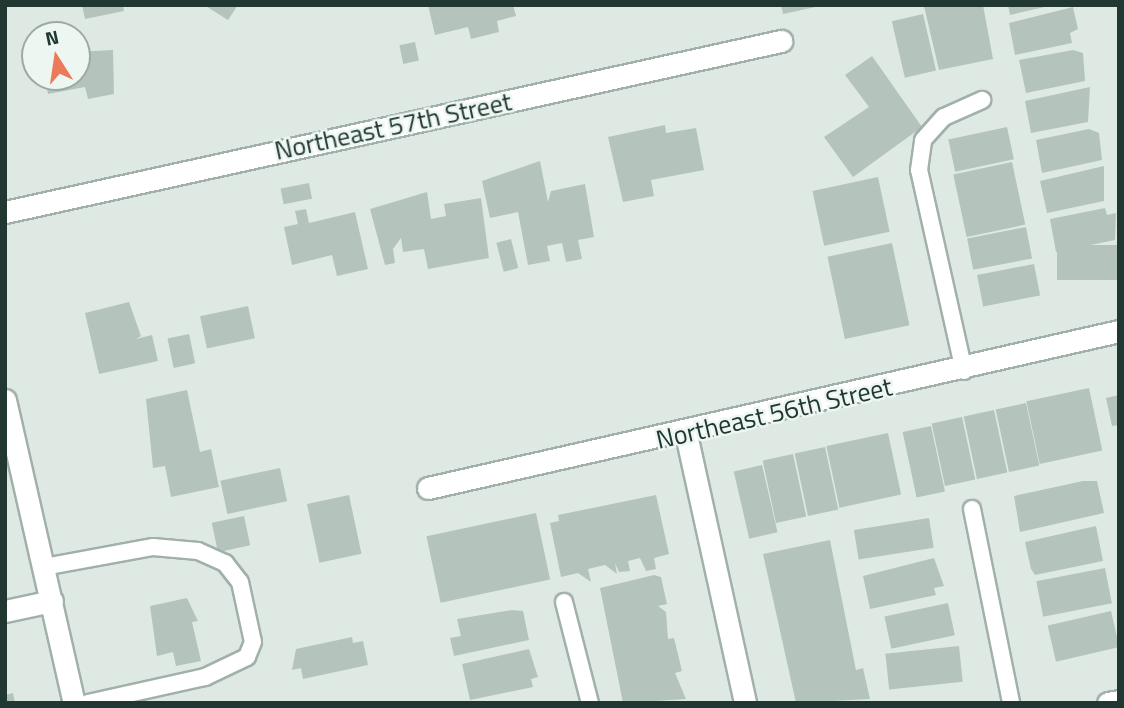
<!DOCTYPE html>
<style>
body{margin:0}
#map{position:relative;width:1124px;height:708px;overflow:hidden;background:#dee9e4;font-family:"Titillium Web",sans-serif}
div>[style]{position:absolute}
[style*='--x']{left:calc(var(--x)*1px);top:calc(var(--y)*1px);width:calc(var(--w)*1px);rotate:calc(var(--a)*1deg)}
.building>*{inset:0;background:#b4c4bd;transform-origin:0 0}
.roads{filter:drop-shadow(2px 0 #a1b0ab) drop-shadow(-2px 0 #a1b0ab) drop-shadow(0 2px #a1b0ab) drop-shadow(0 -2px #a1b0ab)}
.service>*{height:16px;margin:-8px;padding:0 8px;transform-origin:8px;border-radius:8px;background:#fff}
.minor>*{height:21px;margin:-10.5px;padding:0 10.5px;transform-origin:10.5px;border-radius:10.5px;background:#fff}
.tertiary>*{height:21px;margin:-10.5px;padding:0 10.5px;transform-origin:10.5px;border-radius:10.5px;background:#fff}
span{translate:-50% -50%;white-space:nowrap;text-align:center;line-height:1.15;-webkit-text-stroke:5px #eef6f2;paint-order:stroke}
.street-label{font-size:26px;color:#203831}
.frame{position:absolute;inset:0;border:7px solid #203831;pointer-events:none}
.north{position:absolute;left:21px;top:21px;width:70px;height:70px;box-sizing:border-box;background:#eef6f2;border:2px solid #9caaa5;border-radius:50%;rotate:348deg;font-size:19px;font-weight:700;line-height:28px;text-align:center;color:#203831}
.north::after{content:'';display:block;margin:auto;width:24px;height:32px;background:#ec7a5a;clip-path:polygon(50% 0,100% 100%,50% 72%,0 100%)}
</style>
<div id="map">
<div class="building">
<i style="clip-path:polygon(82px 5px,123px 5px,124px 11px,85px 19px)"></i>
<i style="clip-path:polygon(204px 5px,238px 5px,228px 20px)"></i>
<i style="clip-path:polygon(428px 5px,513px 5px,516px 16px,497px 21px,499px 32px,471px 39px,468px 27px,435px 35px)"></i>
<i style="clip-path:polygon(781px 5px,820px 5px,820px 6px,783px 14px)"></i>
<i style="clip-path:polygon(983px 5px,993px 59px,939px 70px,924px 6px)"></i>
<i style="clip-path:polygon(1008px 5px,1049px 5px,1049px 6px,1010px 15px)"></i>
<i style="clip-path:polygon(1073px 7px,1078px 29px,1070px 33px,1072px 43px,1015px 55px,1009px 23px)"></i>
<i style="left:923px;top:14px;width:58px;height:32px;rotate:77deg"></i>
<i style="left:415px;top:42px;width:19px;height:16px;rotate:78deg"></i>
<i style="clip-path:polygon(113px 50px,114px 94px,88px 99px,85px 87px,48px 94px,45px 77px,77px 77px,77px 52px)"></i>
<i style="clip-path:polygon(1073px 50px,1083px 53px,1085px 81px,1026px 93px,1019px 60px)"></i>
<i style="clip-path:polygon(872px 56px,922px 127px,853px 177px,824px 137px,869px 107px,845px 75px)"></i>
<i style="clip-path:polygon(1090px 87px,1088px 122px,1031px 133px,1025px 101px)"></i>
<i style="clip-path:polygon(665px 125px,666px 133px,696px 128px,704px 170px,651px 180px,654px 196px,623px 202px,608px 137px)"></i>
<i style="left:1007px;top:127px;width:33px;height:60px;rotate:78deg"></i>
<i style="clip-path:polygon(1089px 129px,1099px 133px,1102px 160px,1042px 173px,1036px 140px)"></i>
<i style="clip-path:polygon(540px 161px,548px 202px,551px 191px,585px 184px,594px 237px,578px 240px,582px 259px,566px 262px,562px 243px,547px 246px,550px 261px,528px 265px,518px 212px,490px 218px,482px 181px)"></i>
<i style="left:1012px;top:162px;width:64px;height:60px;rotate:78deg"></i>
<i style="clip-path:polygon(1104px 166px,1104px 201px,1047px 213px,1040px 181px)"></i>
<i style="left:878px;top:177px;width:56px;height:67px;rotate:78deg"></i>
<i style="left:309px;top:183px;width:16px;height:29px;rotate:79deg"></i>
<i style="clip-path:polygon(427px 192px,431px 219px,446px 216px,444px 204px,481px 198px,489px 258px,428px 269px,424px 249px,403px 252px,401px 238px,393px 249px,395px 263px,385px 265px,370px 209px)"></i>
<i style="clip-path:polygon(1105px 208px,1107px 215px,1116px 213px,1115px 240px,1056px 252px,1050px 219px)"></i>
<i style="clip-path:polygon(306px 209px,309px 223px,355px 212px,368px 269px,337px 276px,332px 255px,292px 265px,284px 227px,298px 224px,295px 211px)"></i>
<i style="left:1026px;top:227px;width:32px;height:60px;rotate:79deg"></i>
<i style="left:511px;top:239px;width:30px;height:15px;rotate:76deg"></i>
<i style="left:892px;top:243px;width:84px;height:66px;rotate:78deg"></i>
<i style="left:1119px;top:245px;width:35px;height:62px;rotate:90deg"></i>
<i style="left:1034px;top:264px;width:32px;height:58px;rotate:79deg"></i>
<i style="clip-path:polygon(129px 302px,141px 336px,136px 339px,152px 335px,158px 361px,99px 374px,85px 313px)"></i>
<i style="left:248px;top:306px;width:33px;height:49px;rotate:78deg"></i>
<i style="left:189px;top:334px;width:30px;height:22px;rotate:78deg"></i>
<i style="left:1089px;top:388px;width:64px;height:64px;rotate:78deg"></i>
<i style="clip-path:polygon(187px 390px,200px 452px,211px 449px,219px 487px,171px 497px,165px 466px,153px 468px,146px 399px)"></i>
<i style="clip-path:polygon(1119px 395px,1119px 425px,1112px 426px,1106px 398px)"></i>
<i style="left:1026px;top:403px;width:64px;height:31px;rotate:78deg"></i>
<i style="left:994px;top:410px;width:64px;height:31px;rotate:78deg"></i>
<i style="left:962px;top:417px;width:64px;height:31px;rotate:78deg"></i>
<i style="left:931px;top:426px;width:67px;height:29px;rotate:78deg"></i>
<i style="left:888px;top:433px;width:63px;height:63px;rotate:78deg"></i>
<i style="left:825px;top:447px;width:64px;height:31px;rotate:78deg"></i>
<i style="left:793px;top:454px;width:64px;height:31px;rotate:78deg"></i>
<i style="left:762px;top:465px;width:69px;height:29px;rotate:77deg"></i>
<i style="left:280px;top:468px;width:34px;height:61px;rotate:78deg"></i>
<i style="clip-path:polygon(1083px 481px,1097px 481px,1104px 513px,1020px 532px,1014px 496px)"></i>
<i style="left:349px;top:495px;width:60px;height:43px;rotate:78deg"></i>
<i style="clip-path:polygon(656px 495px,669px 554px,654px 558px,656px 569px,646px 571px,640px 558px,628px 561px,630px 571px,619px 572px,615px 563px,617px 574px,605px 565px,588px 569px,591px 582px,578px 573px,561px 577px,550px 523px,559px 521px,558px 515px)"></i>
<i style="left:536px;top:513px;width:68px;height:112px;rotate:78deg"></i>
<i style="left:244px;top:516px;width:30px;height:33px;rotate:78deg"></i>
<i style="left:929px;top:518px;width:30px;height:76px;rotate:81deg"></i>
<i style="clip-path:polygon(1096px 526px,1103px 561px,1035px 575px,1031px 569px,1025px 542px)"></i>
<i style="clip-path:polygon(830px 540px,856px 670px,863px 668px,870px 699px,796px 703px,763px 554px)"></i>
<i style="clip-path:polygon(934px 558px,944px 586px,934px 588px,936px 595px,870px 609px,863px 576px)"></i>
<i style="left:1105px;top:568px;width:36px;height:70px;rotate:79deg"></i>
<i style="clip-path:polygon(654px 575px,661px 577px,667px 604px,658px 606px,666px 612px,668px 639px,674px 638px,682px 671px,675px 673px,686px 699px,623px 703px,600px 588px)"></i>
<i style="clip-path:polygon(187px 598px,198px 621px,192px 622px,201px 661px,176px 666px,173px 652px,157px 656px,150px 606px)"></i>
<i style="left:948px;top:603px;width:33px;height:65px;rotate:78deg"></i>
<i style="clip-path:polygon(512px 610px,523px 611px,529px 640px,454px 656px,450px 638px,461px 636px,457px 619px)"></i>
<i style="left:1111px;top:611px;width:37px;height:65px;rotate:77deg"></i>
<i style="clip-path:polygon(352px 637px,353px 643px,363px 641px,368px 665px,303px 679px,301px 668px,292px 670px,296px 649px)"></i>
<i style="left:959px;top:646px;width:36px;height:74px;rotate:84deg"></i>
<i style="clip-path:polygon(529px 649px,538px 677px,531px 679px,533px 687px,470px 700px,462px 664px)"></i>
<i style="clip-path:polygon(13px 693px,15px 703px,5px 703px,5px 695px)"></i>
</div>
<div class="roads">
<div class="service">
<i style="--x:964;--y:371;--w:206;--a:-102.6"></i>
<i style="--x:919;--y:170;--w:30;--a:-82"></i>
<i style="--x:923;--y:140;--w:31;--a:-48"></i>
<i style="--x:944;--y:117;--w:42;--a:-24.1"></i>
<i style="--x:972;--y:509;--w:198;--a:78.6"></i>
<i style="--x:44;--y:567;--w:111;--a:-10.4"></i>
<i style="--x:153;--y:547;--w:45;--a:5.1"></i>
<i style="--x:198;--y:551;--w:30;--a:24"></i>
<i style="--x:225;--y:563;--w:24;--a:52"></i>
<i style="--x:240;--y:582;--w:61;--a:77.8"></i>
<i style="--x:253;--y:642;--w:16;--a:112"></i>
<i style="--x:247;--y:657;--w:47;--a:154.5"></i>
<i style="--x:205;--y:677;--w:120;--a:167.5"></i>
<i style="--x:564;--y:602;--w:104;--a:75.6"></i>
</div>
<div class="minor">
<i style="--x:5;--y:212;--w:795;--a:-12.43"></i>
<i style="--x:686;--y:434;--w:275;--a:77.6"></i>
<i style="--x:428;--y:488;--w:709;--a:-12.8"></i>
<i style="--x:5;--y:611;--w:48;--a:-12"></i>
<i style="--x:1108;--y:703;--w:11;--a:-10"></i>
</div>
<div class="tertiary">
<i style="--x:5;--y:400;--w:311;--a:77.2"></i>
</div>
</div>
<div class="street-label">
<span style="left:393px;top:126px;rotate:-12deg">Northeast 57th Street</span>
<span style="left:774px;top:413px;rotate:-13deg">Northeast 56th Street</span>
</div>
<div class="frame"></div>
<div class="north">N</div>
</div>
